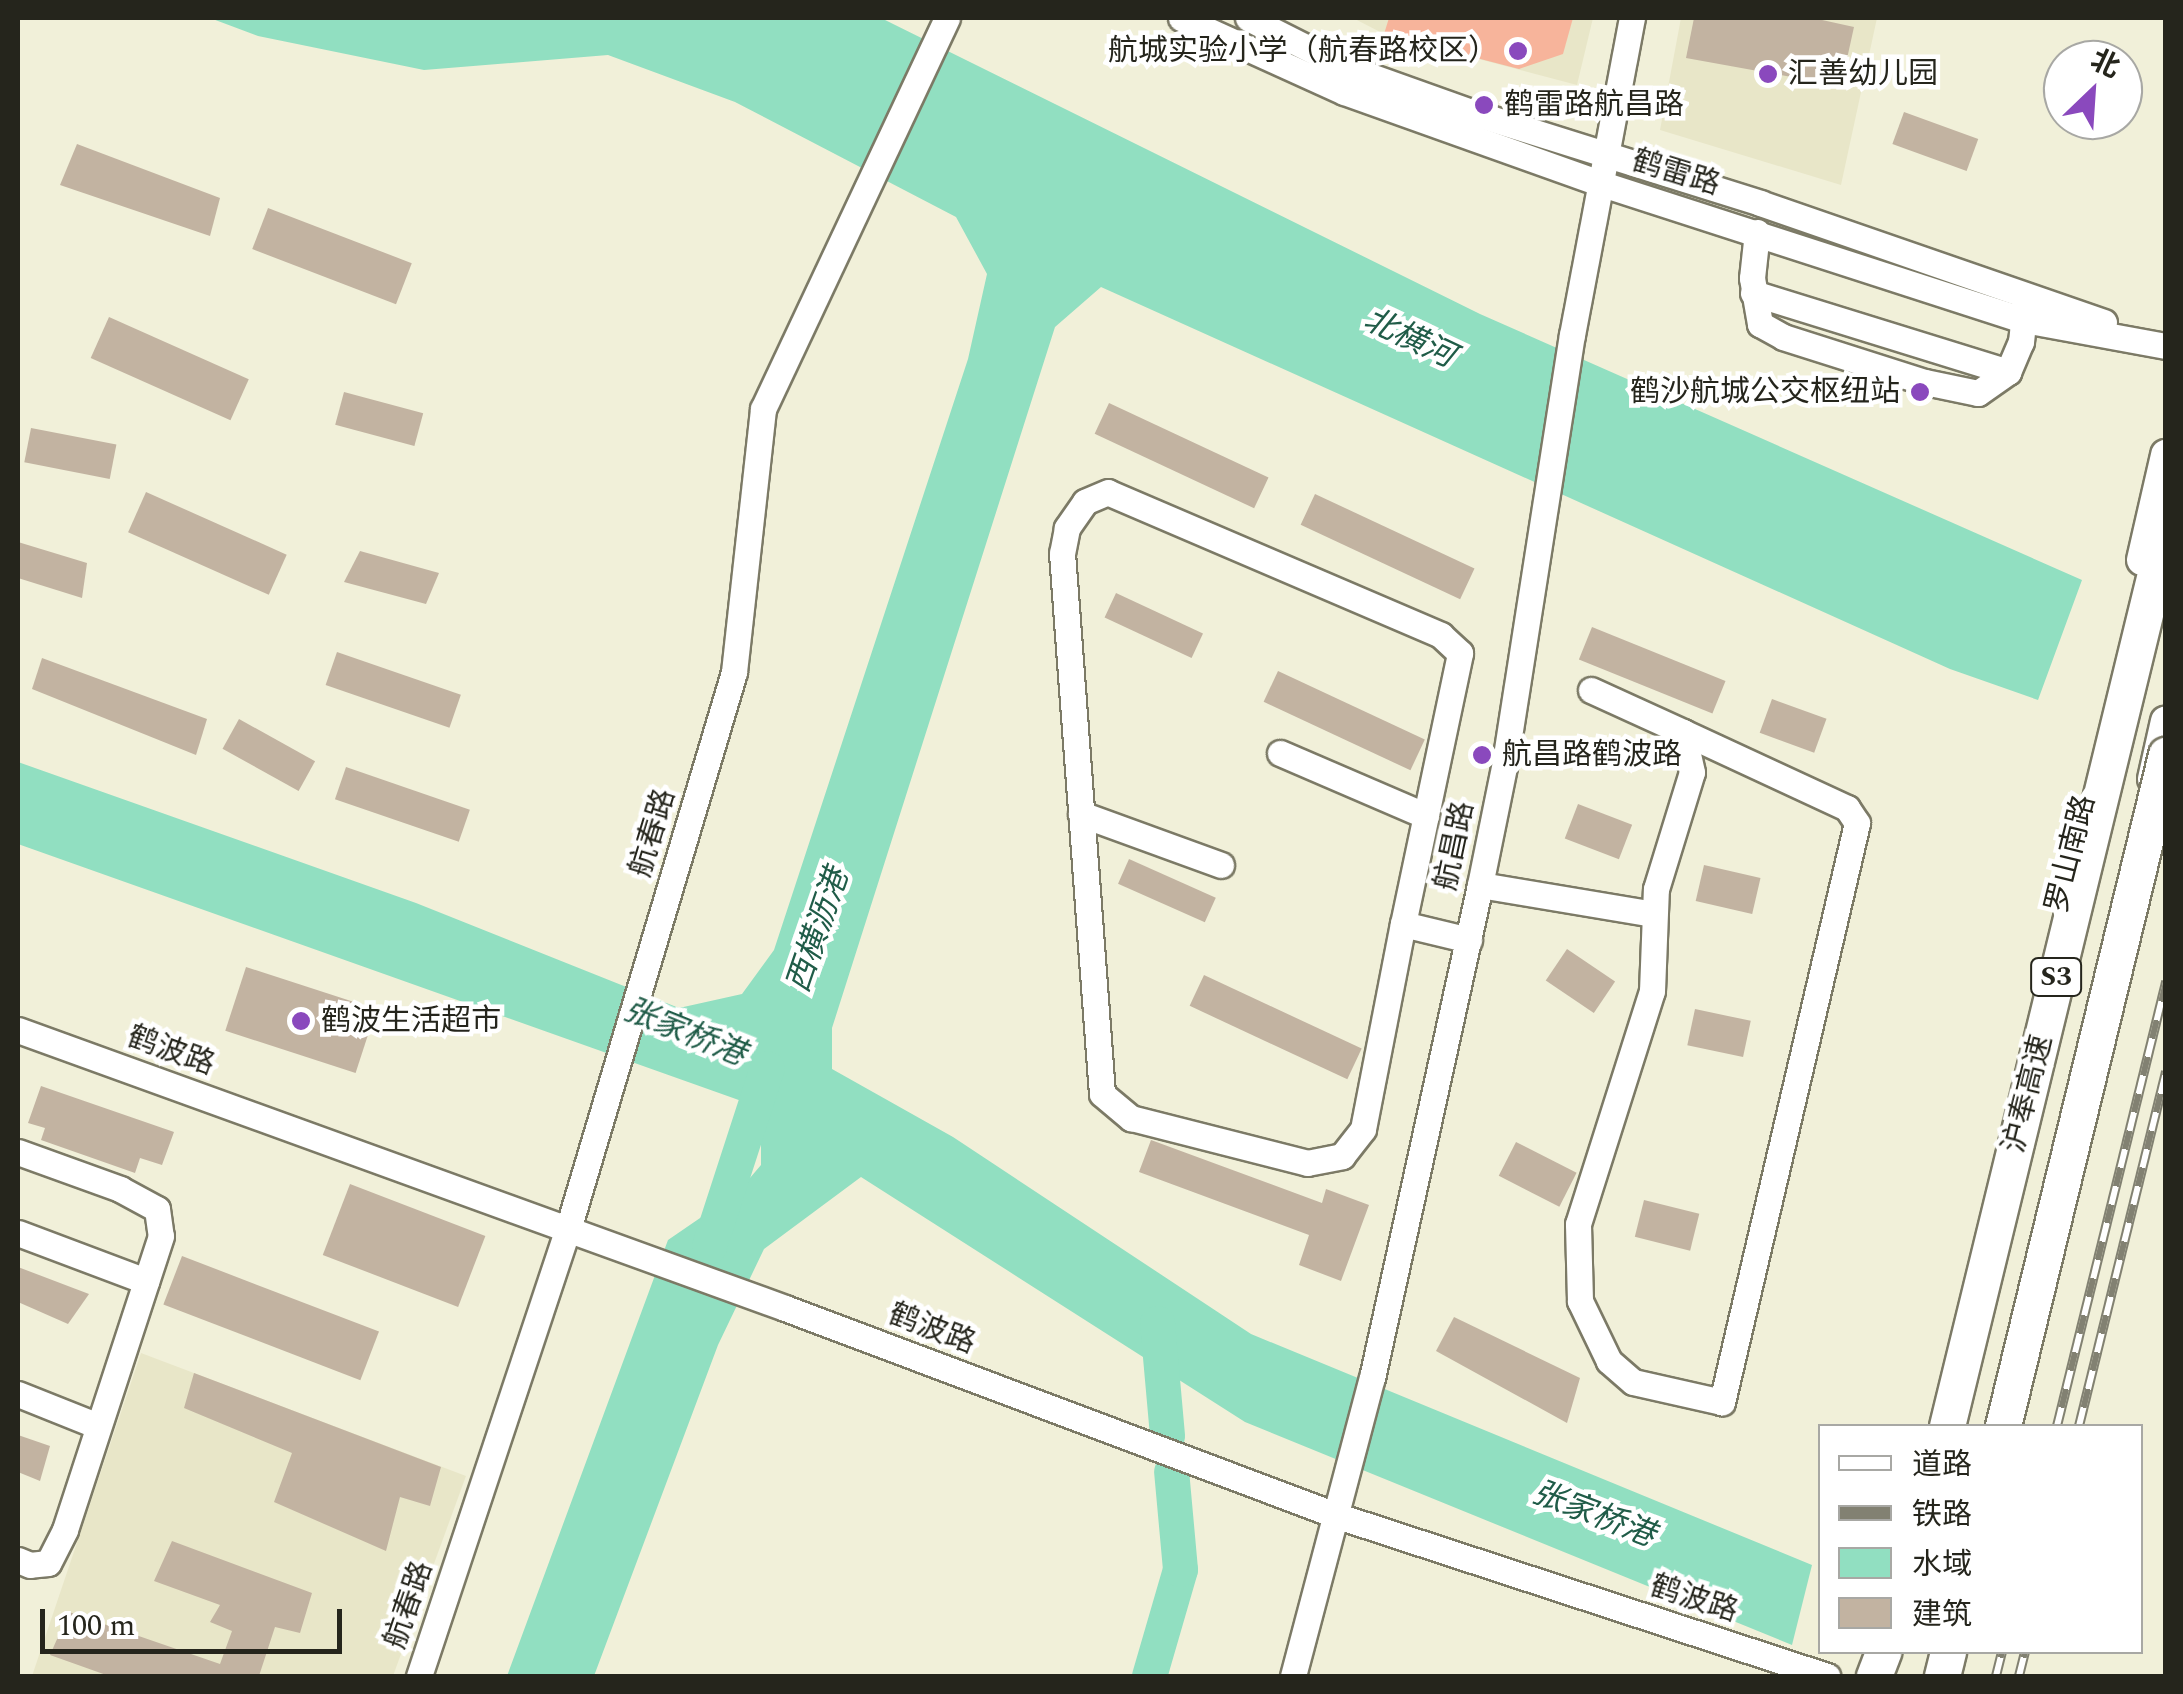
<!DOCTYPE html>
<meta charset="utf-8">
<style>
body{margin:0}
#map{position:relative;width:2183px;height:1694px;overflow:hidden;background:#f1f0d9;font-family:Spectral,"Noto Sans SC",serif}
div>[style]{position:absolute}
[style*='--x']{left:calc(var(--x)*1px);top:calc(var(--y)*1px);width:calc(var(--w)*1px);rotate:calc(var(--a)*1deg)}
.built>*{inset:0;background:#e8e6c8}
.green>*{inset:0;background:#f7b49b}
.water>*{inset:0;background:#91dfc1}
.river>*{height:35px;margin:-17.5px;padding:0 17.5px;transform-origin:17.5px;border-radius:17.5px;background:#91dfc1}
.building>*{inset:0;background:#c2b3a1;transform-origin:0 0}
.roads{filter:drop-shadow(2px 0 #7c7a66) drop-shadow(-2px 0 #7c7a66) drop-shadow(0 2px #7c7a66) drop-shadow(0 -2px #7c7a66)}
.minor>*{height:25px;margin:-12.5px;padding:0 12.5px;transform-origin:12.5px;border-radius:12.5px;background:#fff}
.major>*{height:30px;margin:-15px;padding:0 15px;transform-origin:15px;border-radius:15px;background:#fff}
.highway>*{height:35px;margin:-17.5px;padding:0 17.5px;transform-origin:17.5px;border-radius:17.5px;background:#fff}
.rail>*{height:10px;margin-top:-5px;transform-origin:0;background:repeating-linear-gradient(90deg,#fff 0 19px,#828172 0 38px);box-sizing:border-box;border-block:2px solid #828172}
.bridges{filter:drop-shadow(2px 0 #7c7a66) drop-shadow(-2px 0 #7c7a66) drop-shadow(0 2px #7c7a66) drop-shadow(0 -2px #7c7a66)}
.highway-bridge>*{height:35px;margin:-17.5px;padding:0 17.5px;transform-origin:17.5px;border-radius:17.5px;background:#fff}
.dots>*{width:28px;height:28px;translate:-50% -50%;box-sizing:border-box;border:5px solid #fff;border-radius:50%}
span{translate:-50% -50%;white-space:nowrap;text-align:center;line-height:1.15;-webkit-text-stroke:9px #fff;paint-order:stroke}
.shield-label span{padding:2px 8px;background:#fff;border:2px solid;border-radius:8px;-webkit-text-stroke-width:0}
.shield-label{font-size:28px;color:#25251c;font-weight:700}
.poi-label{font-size:30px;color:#25251c}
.right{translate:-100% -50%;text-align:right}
.left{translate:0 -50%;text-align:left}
.street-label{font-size:30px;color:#25251c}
.water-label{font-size:32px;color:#205c48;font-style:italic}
.frame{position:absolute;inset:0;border:20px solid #25251c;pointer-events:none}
.legend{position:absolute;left:1818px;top:1424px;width:325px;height:230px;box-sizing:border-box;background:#fff;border:2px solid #a8a8a4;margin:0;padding:12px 18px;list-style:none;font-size:30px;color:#25251c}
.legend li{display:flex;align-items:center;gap:20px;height:50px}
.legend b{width:50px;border:2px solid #a8a8a4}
.north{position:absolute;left:2043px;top:40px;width:100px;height:100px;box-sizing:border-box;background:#fff;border:2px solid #a8a8a4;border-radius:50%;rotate:25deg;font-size:28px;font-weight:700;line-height:40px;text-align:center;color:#25251c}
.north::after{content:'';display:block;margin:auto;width:35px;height:45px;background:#8a49bd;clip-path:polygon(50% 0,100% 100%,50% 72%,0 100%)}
.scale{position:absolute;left:40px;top:1609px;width:302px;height:45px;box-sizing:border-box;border:5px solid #25251c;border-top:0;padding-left:12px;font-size:30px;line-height:35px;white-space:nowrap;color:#25251c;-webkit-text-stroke:8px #fff;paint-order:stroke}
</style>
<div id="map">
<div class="built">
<i style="clip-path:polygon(1353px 18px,1593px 18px,1577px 85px,1384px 34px)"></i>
<i style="clip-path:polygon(1681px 18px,1877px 18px,1841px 185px,1660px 130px)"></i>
<i style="clip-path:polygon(141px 1353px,466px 1476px,393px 1676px,32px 1676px)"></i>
</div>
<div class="green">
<i style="clip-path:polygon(1389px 18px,1573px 18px,1563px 54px,1519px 69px,1384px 34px)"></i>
</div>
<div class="water">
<i style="clip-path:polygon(210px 18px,881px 18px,1480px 314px,2082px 580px,2038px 700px,1950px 669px,1101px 287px,1055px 327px,832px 1028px,832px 1069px,953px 1137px,1251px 1334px,1812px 1565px,1792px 1645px,1245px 1422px,861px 1177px,764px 1249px,718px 1345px,594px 1676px,507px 1676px,668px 1240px,738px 1192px,761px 1165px,761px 1125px,750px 1104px,18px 844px,18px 762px,416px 903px,679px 1008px,742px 994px,774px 950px,968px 359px,987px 274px,956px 217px,735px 102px,608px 55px,424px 70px,258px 36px)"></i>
</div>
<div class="river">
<i style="--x:709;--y:1246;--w:187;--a:-72"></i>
<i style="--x:1157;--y:1323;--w:113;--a:84.9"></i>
<i style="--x:1149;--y:1676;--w:111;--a:-73.8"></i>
<i style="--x:1180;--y:1569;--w:98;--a:-95.2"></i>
</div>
<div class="building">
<i style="clip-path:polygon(1694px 18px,1813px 18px,1854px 27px,1841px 86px,1686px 58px)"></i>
<i style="left:1904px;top:112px;width:79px;height:34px;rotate:20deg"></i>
<i style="clip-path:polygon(77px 144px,220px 198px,210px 236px,60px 185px)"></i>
<i style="left:268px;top:208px;width:154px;height:44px;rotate:21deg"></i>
<i style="left:109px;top:317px;width:153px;height:45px;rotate:24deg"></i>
<i style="left:344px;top:392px;width:82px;height:34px;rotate:15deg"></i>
<i style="left:1109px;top:403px;width:176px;height:34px;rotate:25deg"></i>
<i style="left:31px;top:428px;width:87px;height:35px;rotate:11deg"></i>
<i style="left:146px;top:492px;width:154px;height:44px;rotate:24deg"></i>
<i style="left:1315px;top:494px;width:176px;height:34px;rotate:25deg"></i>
<i style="clip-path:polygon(18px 542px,87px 563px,82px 598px,18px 578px)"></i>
<i style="clip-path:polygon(360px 551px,439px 573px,426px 604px,344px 582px)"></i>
<i style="left:1116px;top:593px;width:96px;height:27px;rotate:25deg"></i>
<i style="left:1592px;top:627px;width:144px;height:35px;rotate:22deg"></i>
<i style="left:337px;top:652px;width:131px;height:35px;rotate:19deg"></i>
<i style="clip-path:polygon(42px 658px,207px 719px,196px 755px,32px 689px)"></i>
<i style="left:1278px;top:671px;width:162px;height:34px;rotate:25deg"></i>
<i style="left:1772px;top:699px;width:58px;height:36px;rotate:20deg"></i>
<i style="left:239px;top:719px;width:87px;height:34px;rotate:29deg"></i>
<i style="left:346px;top:767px;width:131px;height:34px;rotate:19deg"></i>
<i style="left:1578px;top:804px;width:58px;height:37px;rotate:21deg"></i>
<i style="left:1129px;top:859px;width:95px;height:27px;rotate:24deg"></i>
<i style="left:1704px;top:865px;width:58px;height:37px;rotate:13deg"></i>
<i style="left:1567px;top:949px;width:58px;height:38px;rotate:34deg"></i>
<i style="left:246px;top:967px;width:137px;height:67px;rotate:18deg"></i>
<i style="left:1204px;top:975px;width:174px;height:34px;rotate:25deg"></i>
<i style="left:1695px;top:1009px;width:57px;height:37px;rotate:12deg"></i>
<i style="clip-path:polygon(41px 1086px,174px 1132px,162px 1165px,140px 1158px,135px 1173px,41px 1140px,45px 1128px,28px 1123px)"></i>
<i style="clip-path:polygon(1151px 1140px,1322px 1203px,1326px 1189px,1369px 1205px,1341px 1281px,1299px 1265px,1309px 1235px,1139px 1172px)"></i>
<i style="left:1516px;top:1142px;width:68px;height:38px;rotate:27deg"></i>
<i style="left:350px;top:1184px;width:145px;height:76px;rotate:21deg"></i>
<i style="left:1644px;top:1200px;width:57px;height:38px;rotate:14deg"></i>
<i style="left:182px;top:1256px;width:211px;height:52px;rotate:21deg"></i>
<i style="clip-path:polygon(18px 1267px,89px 1294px,68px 1324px,18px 1302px)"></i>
<i style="clip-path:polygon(1454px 1317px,1580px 1378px,1567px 1423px,1436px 1351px)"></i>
<i style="clip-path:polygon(194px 1373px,441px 1467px,430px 1506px,400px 1497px,386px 1551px,274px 1502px,292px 1453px,184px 1408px)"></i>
<i style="clip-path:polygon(18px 1435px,50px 1446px,40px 1481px,18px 1472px)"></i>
<i style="clip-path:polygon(172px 1541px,312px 1593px,300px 1633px,275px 1627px,259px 1676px,109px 1676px,50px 1655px,69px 1612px,220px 1664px,232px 1631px,210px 1622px,220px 1605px,154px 1581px)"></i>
</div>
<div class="roads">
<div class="minor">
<i style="--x:1181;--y:18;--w:179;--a:24.4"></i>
<i style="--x:1344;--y:92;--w:271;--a:19.6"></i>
<i style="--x:1599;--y:183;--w:447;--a:17.9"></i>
<i style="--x:2024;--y:320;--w:144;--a:10.4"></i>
<i style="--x:1248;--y:18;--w:109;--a:26.8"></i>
<i style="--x:1345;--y:67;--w:143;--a:19.6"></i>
<i style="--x:1480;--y:115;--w:294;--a:17.4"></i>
<i style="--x:1760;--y:203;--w:364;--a:19.1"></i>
<i style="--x:1757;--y:232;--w:46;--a:96.2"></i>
<i style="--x:1752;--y:278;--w:47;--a:80.1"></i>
<i style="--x:1760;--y:324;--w:26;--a:29"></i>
<i style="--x:1783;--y:337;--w:149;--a:17.6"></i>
<i style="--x:1925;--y:382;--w:54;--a:11.7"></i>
<i style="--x:1978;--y:393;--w:37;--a:-35"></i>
<i style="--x:2008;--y:372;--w:33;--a:-67"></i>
<i style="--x:2021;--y:342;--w:36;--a:-84"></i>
<i style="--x:1753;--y:293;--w:267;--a:17.2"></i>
<i style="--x:1591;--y:690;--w:101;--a:24.5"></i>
<i style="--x:1683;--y:732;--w:181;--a:24.9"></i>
<i style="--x:1847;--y:808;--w:18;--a:56"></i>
<i style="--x:1857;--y:823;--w:595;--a:103.12"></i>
<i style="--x:1722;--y:1402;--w:91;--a:-167.3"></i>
<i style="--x:1633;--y:1382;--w:32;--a:-139"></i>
<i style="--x:1609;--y:1361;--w:67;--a:-115.8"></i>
<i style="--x:1580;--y:1301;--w:77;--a:-91.5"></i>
<i style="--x:1578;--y:1224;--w:244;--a:-72.4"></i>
<i style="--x:1652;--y:991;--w:102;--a:-87.8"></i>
<i style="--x:1656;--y:889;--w:122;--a:-72.9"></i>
<i style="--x:1692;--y:772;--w:41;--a:-102.7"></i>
<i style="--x:1280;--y:753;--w:159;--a:23.3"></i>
<i style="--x:1081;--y:814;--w:149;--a:20"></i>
<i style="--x:1480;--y:885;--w:175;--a:9.5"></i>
<i style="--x:1403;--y:924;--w:277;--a:-78.1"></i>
<i style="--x:1460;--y:653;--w:26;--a:-137"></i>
<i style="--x:1441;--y:635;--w:362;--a:-156.8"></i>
<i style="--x:1108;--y:492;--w:25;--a:157"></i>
<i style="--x:1085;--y:502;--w:32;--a:125"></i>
<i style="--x:1067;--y:528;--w:25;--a:101"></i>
<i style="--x:1062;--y:553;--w:542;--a:85.77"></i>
<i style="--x:1102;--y:1094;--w:38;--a:40"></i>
<i style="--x:1131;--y:1118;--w:182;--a:14.3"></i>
<i style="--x:1307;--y:1163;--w:36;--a:-11"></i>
<i style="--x:1342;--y:1156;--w:34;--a:-52"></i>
<i style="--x:1363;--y:1129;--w:209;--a:-79"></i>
<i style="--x:1403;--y:924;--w:68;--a:13.6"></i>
<i style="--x:18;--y:1030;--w:816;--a:19.92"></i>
<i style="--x:785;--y:1308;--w:591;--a:20.61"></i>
<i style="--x:1338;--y:1516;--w:515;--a:18.12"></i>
<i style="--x:18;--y:1152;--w:109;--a:19.9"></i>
<i style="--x:120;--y:1189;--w:42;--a:28.4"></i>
<i style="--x:157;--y:1209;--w:27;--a:82"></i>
<i style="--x:161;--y:1236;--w:309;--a:108.1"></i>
<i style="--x:65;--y:1530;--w:37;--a:117"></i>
<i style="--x:48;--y:1563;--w:18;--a:174"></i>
<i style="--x:30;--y:1565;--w:13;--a:-157"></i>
<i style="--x:18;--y:1233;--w:137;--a:20.6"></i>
<i style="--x:18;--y:1394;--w:86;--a:21.8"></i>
<i style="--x:419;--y:1676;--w:471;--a:-71.6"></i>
<i style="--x:568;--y:1229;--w:581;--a:-73.4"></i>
<i style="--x:734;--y:672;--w:265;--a:-83.7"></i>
<i style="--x:763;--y:409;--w:432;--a:-64.8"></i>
<i style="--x:1293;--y:1676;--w:308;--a:-75.2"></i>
<i style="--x:1372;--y:1378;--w:505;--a:-77.64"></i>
<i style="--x:1480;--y:885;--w:126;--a:-78.5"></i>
<i style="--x:1505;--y:762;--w:432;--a:-81.1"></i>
<i style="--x:1572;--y:335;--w:323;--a:-79.3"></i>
</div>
<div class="major">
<i style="--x:2142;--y:560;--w:108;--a:-77.1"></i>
<i style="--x:2153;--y:779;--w:59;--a:-77.4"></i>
</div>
<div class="highway">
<i style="--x:1947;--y:1426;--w:924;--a:-76.29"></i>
<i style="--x:1942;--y:1676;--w:25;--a:-76"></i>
</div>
</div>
<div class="rail">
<i style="--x:2057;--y:1426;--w:458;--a:-76.2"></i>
<i style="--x:2079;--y:1426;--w:365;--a:-76.2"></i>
<i style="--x:1996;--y:1676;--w:25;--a:-76"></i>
<i style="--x:2019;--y:1676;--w:25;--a:-76"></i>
</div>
<div class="bridges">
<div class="highway-bridge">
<i style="--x:2003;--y:1426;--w:691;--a:-76.35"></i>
<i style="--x:1874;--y:1676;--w:26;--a:-69"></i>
</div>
</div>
<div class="dots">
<i style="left:1518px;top:51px;background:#8a49bd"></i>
<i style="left:1768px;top:74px;background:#8a49bd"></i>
<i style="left:1484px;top:105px;background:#8a49bd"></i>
<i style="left:1920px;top:392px;background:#8a49bd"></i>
<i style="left:1482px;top:755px;background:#8a49bd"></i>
<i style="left:301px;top:1021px;background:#8a49bd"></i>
</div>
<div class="shield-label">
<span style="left:2056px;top:977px">S3</span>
</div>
<div class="poi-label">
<span class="right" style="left:1498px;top:51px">航城实验小学（航春路校区）</span>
<span class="left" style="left:1788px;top:74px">汇善幼儿园</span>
<span class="left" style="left:1504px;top:105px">鹤雷路航昌路</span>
<span class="right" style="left:1900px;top:392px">鹤沙航城公交枢纽站</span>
<span class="left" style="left:1502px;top:755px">航昌路鹤波路</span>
<span class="left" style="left:321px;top:1021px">鹤波生活超市</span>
</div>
<div class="street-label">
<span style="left:1676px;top:173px;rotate:17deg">鹤雷路</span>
<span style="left:653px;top:833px;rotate:-73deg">航春路</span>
<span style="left:1455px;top:846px;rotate:-78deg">航昌路</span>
<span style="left:2071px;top:854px;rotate:-76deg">罗山南路</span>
<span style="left:171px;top:1051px;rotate:20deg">鹤波路</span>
<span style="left:2028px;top:1094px;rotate:-76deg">沪奉高速</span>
<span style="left:932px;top:1329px;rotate:21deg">鹤波路</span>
<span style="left:1694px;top:1599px;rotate:18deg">鹤波路</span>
<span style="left:409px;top:1605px;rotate:-71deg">航春路</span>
</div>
<div class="water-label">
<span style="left:1409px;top:339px;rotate:25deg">北横河</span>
<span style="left:819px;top:931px;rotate:-71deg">西横沥港</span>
<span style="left:684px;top:1033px;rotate:22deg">张家桥港</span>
<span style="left:1593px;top:1515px;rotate:21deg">张家桥港</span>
</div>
<div class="frame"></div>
<ul class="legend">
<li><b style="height:12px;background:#fff"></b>道路</li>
<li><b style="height:12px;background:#828172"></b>铁路</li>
<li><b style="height:28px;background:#91dfc1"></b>水域</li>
<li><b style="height:28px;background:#c2b3a1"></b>建筑</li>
</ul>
<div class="north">北</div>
<div class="scale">100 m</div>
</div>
